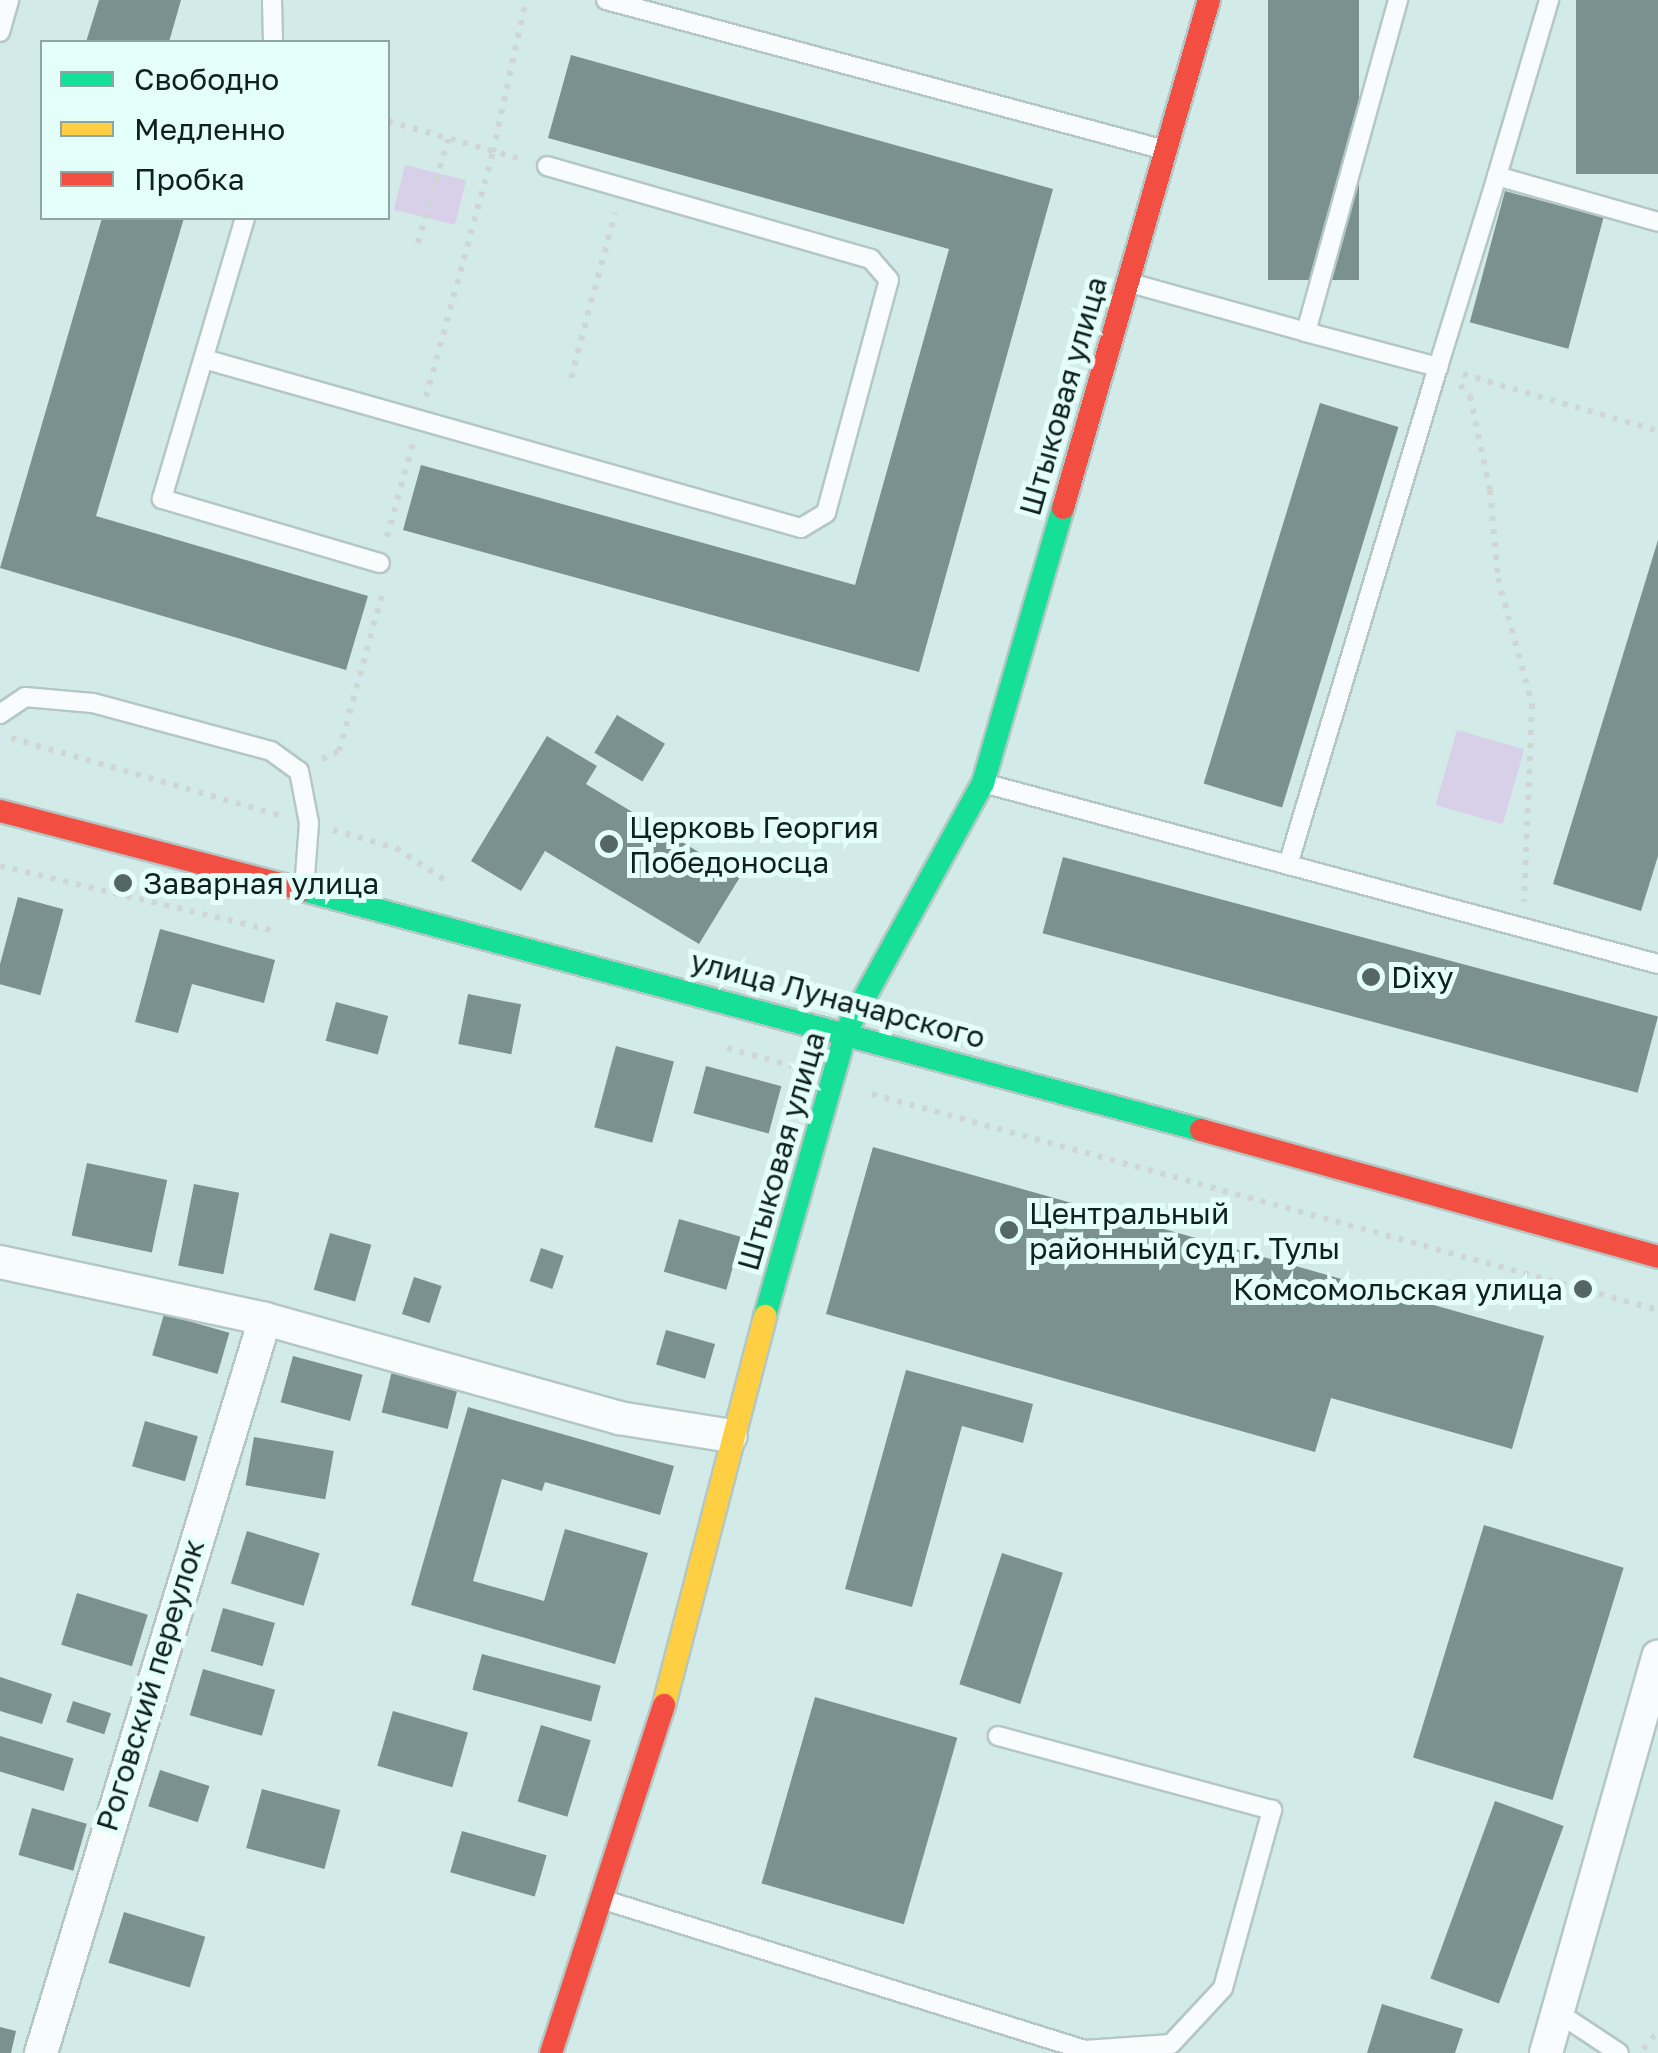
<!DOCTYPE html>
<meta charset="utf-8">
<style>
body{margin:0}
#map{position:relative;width:1658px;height:2053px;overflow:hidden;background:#d3ebe8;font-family:"Golos Text",sans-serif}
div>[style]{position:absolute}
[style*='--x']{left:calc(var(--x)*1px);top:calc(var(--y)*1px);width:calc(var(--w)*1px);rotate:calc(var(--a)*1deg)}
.green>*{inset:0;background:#d8d0e9;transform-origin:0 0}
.building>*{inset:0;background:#7a918f;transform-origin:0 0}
.path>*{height:6px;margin-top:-3px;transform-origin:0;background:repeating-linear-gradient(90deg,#cfd7d5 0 5px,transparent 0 13px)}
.roads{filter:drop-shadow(2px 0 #b4c7c4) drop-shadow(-2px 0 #b4c7c4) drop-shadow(0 2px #b4c7c4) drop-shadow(0 -2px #b4c7c4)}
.lane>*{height:18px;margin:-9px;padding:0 9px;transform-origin:9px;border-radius:9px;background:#f8fcfc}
.street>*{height:32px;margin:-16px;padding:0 16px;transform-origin:16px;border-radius:16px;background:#f8fcfc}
.fast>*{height:22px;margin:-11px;padding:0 11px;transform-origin:11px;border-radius:11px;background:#16e098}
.slow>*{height:22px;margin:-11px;padding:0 11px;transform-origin:11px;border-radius:11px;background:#ffcf43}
.jam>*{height:22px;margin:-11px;padding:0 11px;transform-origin:11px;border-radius:11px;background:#f24e42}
.dots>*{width:28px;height:28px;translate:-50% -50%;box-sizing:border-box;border:5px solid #e4fefa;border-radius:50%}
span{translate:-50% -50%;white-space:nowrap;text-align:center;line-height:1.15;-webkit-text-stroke:10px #e4fefa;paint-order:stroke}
.street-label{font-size:30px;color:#0f201e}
.poi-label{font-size:30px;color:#0f201e}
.left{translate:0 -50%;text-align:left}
.right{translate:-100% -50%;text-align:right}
.legend{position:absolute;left:40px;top:40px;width:350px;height:180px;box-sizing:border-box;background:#e4fefa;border:2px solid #8fa5a2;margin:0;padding:12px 18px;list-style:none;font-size:30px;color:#0f201e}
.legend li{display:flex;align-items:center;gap:20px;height:50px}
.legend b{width:50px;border:2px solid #8fa5a2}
</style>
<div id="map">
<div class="green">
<i style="left:405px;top:165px;width:63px;height:46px;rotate:14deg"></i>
<i style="left:1457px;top:730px;width:70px;height:78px;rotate:16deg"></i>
</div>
<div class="building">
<i style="clip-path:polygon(99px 0,181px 0,169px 42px,86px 42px)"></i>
<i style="left:1268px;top:0;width:91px;height:280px"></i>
<i style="left:1576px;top:0;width:82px;height:174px"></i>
<i style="clip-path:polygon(571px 55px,1053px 189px,919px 672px,403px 530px,421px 465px,855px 585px,949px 249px,548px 138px)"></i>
<i style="left:1505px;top:191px;width:102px;height:136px;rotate:15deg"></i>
<i style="clip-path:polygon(102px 218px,184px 218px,96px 516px,368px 596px,346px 670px,0 568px)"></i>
<i style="left:1320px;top:403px;width:82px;height:398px;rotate:17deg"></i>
<i style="clip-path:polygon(1658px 540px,1658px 856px,1641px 911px,1553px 884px)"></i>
<i style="left:617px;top:715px;width:56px;height:44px;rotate:31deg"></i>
<i style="clip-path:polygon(547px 736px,597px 766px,586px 784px,740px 877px,699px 944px,545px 851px,521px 891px,471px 861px)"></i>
<i style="left:1063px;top:857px;width:616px;height:79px;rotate:15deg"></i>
<i style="left:18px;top:897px;width:47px;height:89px;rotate:15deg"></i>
<i style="clip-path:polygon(160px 929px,275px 960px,264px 1003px,192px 984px,178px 1033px,135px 1022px)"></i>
<i style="left:468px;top:994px;width:54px;height:51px;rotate:11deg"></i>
<i style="left:336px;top:1002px;width:54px;height:40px;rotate:15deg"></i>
<i style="left:616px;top:1046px;width:60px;height:84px;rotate:15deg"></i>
<i style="left:706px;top:1066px;width:78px;height:49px;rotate:15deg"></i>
<i style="clip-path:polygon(873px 1147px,1544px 1336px,1512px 1449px,1331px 1398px,1315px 1452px,826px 1314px)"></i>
<i style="left:87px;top:1163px;width:82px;height:74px;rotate:12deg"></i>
<i style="left:194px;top:1184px;width:46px;height:83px;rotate:11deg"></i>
<i style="left:679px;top:1219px;width:65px;height:55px;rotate:16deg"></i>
<i style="left:330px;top:1233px;width:43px;height:59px;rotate:16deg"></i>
<i style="left:541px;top:1248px;width:24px;height:35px;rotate:19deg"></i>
<i style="left:414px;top:1277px;width:29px;height:39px;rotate:18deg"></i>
<i style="left:164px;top:1314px;width:68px;height:43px;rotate:16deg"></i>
<i style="left:666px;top:1330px;width:51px;height:36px;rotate:16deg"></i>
<i style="left:293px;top:1356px;width:72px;height:48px;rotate:15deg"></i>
<i style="left:393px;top:1367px;width:68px;height:47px;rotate:14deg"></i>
<i style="clip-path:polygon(906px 1370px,1033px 1404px,1023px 1443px,962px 1426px,912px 1607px,845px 1589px)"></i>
<i style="clip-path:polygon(468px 1407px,674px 1466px,660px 1515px,545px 1482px,542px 1491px,502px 1479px,473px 1581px,544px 1601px,565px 1529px,648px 1553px,615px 1664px,411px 1605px)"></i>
<i style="left:145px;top:1421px;width:55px;height:47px;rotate:16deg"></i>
<i style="left:254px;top:1437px;width:81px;height:49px;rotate:10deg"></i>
<i style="left:1484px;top:1525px;width:146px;height:243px;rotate:17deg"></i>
<i style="left:247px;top:1531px;width:76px;height:55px;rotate:17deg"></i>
<i style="left:1002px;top:1553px;width:64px;height:138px;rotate:18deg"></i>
<i style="left:77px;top:1593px;width:74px;height:54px;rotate:17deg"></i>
<i style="left:223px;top:1608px;width:54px;height:45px;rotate:16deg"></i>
<i style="left:482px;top:1654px;width:123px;height:37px;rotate:15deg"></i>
<i style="left:203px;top:1669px;width:75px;height:48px;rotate:16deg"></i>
<i style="clip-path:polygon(0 1677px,52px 1694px,42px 1724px,0 1711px)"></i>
<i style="left:815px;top:1697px;width:148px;height:194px;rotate:16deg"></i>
<i style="left:73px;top:1701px;width:40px;height:22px;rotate:18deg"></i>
<i style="left:393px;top:1711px;width:78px;height:57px;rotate:16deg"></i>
<i style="left:541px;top:1725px;width:52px;height:80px;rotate:17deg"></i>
<i style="left:0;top:1736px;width:77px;height:34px;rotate:17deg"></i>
<i style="left:160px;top:1770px;width:52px;height:38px;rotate:18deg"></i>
<i style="left:262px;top:1789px;width:81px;height:61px;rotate:15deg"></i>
<i style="left:1495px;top:1801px;width:73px;height:189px;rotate:20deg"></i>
<i style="left:32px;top:1808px;width:57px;height:49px;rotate:16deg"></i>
<i style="left:462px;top:1831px;width:88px;height:43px;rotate:16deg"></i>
<i style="left:124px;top:1912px;width:85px;height:53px;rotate:17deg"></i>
<i style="clip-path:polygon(1382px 2004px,1463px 2029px,1455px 2053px,1367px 2053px)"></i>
<i style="clip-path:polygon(0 2027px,16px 2031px,11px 2053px,0 2053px)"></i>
</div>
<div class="path">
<i style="--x:388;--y:121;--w:138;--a:15.9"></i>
<i style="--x:418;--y:243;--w:108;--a:-73.9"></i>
<i style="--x:1463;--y:374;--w:203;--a:16.3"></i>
<i style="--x:571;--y:378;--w:171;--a:-75.1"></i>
<i style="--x:1460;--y:385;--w:15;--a:48"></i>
<i style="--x:1470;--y:396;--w:96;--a:78"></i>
<i style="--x:1490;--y:490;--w:88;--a:84.8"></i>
<i style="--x:1498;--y:578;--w:131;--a:74.9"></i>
<i style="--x:1532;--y:704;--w:198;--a:92.3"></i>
<i style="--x:426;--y:397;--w:254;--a:-74.7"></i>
<i style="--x:493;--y:152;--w:156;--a:-77.8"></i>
<i style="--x:387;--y:537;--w:98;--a:-74.5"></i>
<i style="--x:11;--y:738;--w:282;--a:16.1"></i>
<i style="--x:322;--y:759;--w:19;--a:-25"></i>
<i style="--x:339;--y:751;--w:169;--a:-74.6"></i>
<i style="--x:333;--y:830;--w:66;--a:15.9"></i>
<i style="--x:396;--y:848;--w:62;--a:33.2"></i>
<i style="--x:0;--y:866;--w:283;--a:13.3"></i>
<i style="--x:727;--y:1048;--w:67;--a:15.5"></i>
<i style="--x:872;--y:1094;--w:815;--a:15.37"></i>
<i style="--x:1643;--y:2049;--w:23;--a:-50"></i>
</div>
<div class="roads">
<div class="lane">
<i style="--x:272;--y:0;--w:42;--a:88.6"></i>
<i style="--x:606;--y:0;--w:579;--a:15.02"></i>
<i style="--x:0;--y:32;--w:33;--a:-74"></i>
<i style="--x:1497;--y:176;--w:184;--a:-73.5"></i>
<i style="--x:245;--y:218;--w:293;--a:106.5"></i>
<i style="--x:162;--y:499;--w:227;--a:16.4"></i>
<i style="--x:1127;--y:282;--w:186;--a:15.6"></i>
<i style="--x:1306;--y:332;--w:345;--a:-74.5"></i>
<i style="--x:1306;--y:332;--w:137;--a:14.9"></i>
<i style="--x:1438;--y:367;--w:200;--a:-72.8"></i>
<i style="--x:1497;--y:176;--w:167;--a:15.9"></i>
<i style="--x:204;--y:359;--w:620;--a:15.81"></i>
<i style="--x:801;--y:528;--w:29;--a:-31"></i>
<i style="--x:826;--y:513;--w:241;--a:-74.9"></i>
<i style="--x:889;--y:280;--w:28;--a:-131"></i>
<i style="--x:871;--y:259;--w:337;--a:-164"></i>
<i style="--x:0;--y:714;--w:30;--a:-34"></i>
<i style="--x:25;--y:697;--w:68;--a:5"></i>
<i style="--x:93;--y:703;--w:184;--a:15.1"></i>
<i style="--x:271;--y:751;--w:34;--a:36"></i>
<i style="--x:299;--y:771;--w:53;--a:79.1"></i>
<i style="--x:309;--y:823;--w:67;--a:94.3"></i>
<i style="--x:983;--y:783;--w:699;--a:15.01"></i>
<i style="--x:1288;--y:865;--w:520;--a:-73.24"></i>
<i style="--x:601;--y:1899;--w:507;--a:17.33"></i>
<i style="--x:1085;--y:2050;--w:86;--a:-4"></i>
<i style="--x:1171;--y:2044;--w:76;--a:-47.1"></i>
<i style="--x:1223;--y:1988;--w:185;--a:-74.6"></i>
<i style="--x:1272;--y:1810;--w:284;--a:-164.9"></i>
<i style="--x:1557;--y:2012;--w:74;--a:33.5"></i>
</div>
<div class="street">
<i style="--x:0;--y:1262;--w:271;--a:12.1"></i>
<i style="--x:265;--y:1319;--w:368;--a:15.6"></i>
<i style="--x:619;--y:1418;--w:113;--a:9.1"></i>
<i style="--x:41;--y:2053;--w:767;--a:-73.03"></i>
<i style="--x:1546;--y:2053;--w:412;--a:-74.2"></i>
</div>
<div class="fast">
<i style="--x:303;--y:890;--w:930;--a:14.96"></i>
<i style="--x:765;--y:1316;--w:296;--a:-74.1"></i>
<i style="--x:846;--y:1031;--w:283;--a:-61.1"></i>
<i style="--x:983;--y:783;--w:286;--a:-73.8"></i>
</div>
<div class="slow">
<i style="--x:664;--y:1705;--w:402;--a:-75.4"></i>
</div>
<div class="jam">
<i style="--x:1063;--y:508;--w:529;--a:-73.97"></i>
<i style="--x:0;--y:811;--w:313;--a:14.6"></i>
<i style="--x:1201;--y:1130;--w:474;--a:15.5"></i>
<i style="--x:551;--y:2053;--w:366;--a:-72"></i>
</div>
</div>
<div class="dots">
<i style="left:609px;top:844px;background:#546765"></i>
<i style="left:123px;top:883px;background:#546765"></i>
<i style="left:1371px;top:977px;background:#546765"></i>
<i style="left:1009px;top:1230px;background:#546765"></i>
<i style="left:1583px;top:1289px;background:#546765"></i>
</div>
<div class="street-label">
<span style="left:1063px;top:396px;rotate:-74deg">Штыковая улица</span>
<span style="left:838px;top:999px;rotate:15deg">улица Луначарского</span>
<span style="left:781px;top:1151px;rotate:-74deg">Штыковая улица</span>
<span style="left:150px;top:1685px;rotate:-73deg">Роговский переулок</span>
</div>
<div class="poi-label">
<span class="left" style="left:629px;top:844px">Церковь Георгия<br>Победоносца</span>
<span class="left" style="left:143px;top:883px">Заварная улица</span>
<span class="left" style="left:1391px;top:977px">Dixy</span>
<span class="left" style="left:1029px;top:1230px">Центральный<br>районный суд г. Тулы</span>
<span class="right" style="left:1563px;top:1289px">Комсомольская улица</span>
</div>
<ul class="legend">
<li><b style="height:12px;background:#16e098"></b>Свободно</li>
<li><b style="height:12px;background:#ffcf43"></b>Медленно</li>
<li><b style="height:12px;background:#f24e42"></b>Пробка</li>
</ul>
</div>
